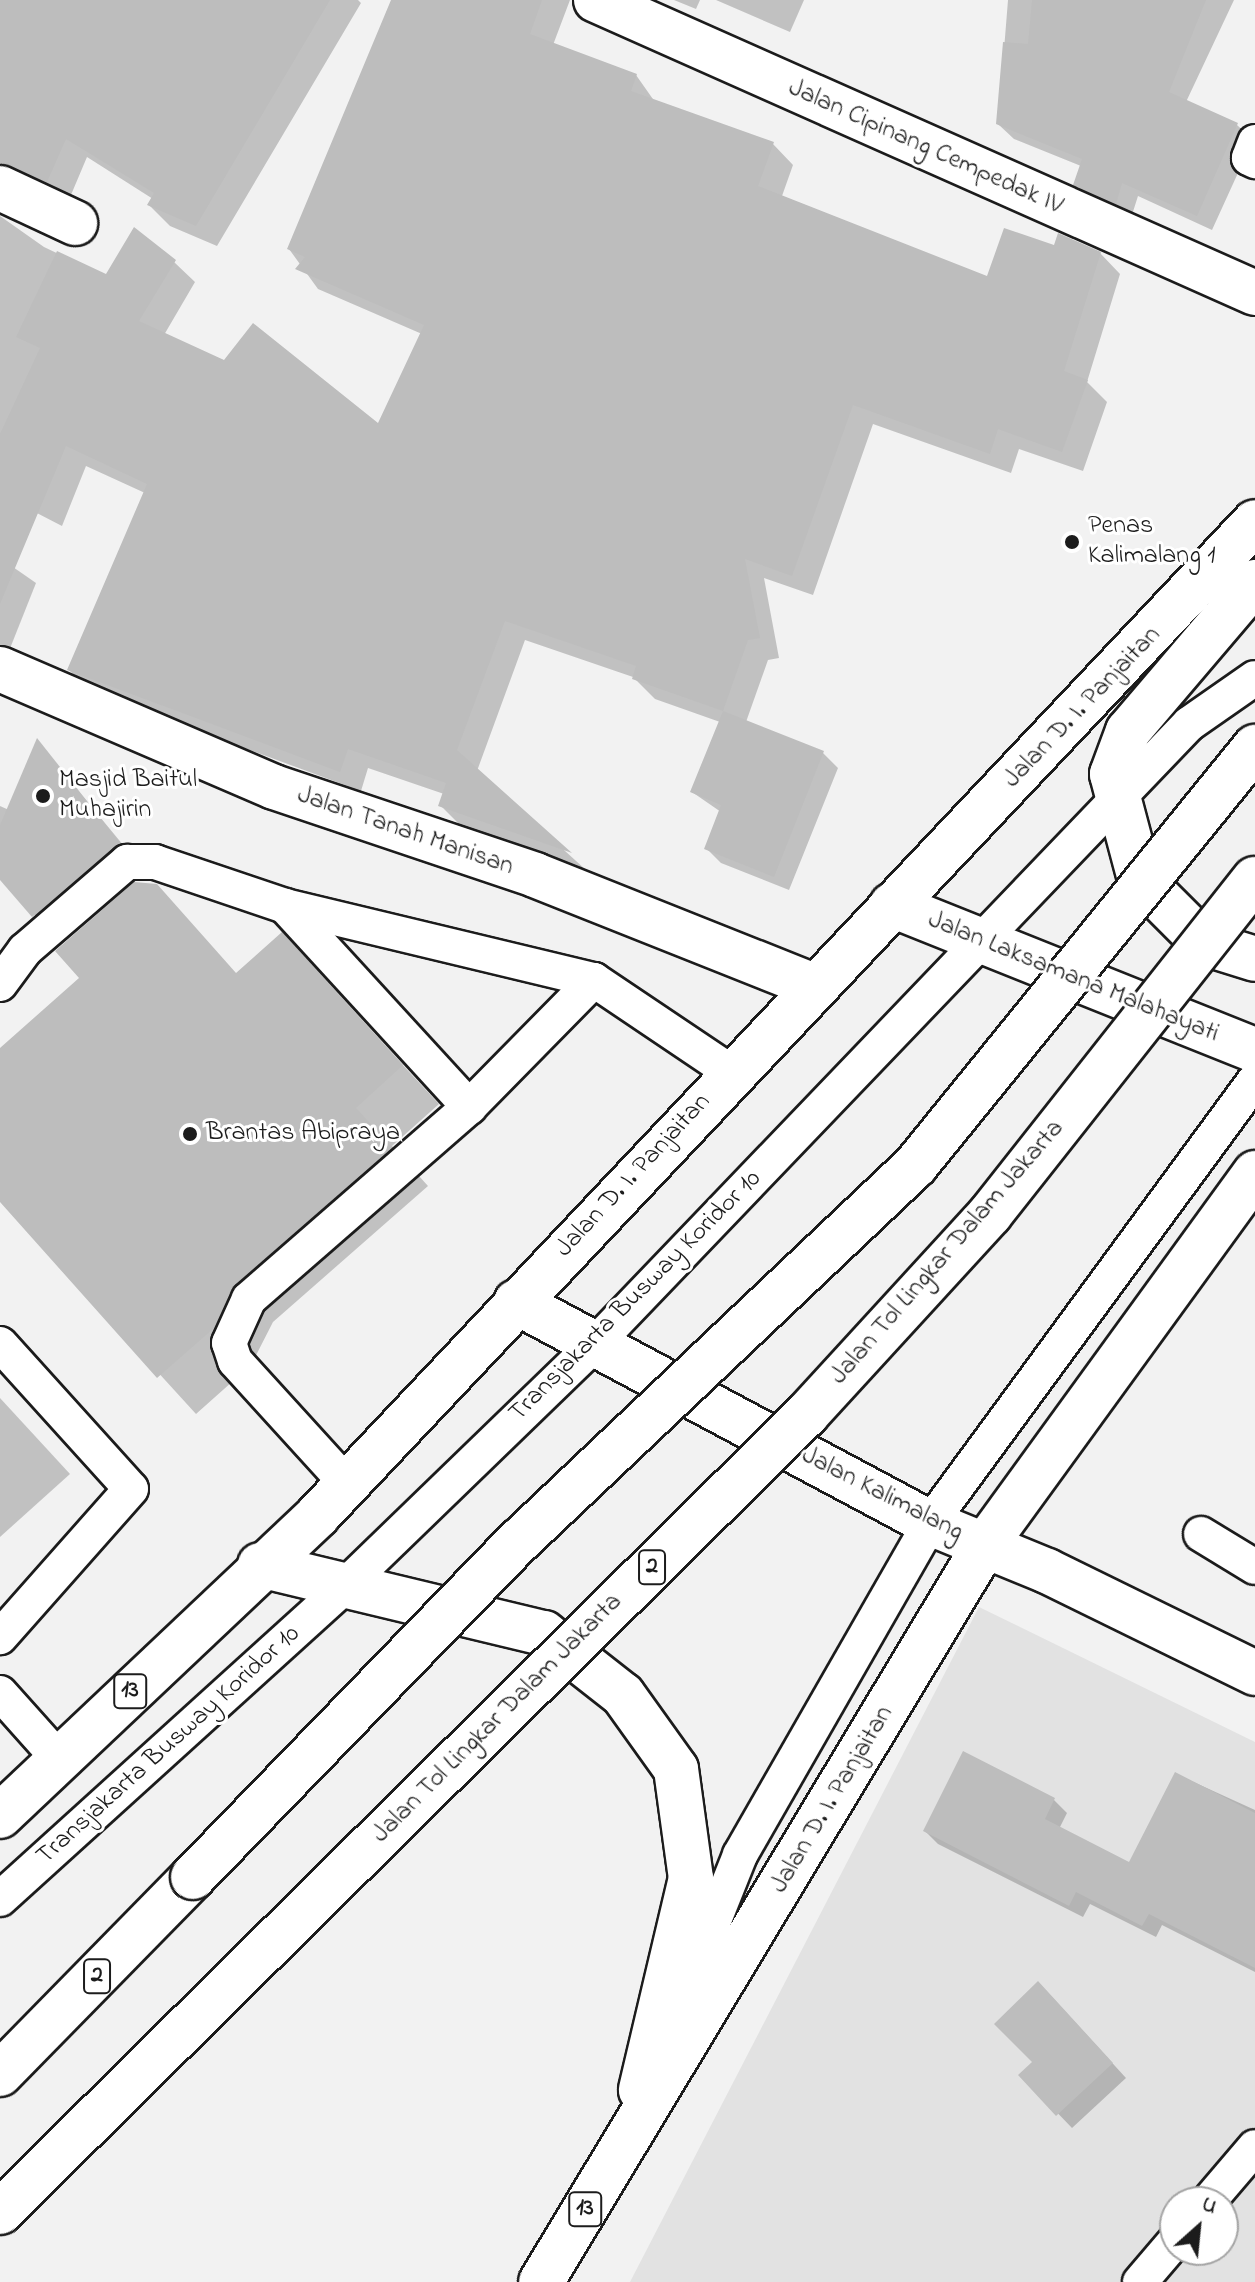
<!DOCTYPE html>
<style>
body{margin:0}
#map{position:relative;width:1255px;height:2282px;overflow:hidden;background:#f2f2f2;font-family:"Indie Flower",sans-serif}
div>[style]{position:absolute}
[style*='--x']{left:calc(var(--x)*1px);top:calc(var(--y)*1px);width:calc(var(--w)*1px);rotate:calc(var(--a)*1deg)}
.built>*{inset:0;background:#e2e2e2}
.shadow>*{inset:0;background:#0003}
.building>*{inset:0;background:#bdbdbd}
.roads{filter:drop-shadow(2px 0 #1c1c1c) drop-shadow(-2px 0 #1c1c1c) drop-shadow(0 2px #1c1c1c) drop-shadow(0 -2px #1c1c1c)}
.service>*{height:34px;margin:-17px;padding:0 17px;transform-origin:17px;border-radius:17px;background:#fff}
.minor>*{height:44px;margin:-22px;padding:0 22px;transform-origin:22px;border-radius:22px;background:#fff}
.tertiary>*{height:44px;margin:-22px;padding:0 22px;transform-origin:22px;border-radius:22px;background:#fff}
.primary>*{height:44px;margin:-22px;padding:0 22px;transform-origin:22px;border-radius:22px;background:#fff}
.trunk>*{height:44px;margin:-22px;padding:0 22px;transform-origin:22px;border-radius:22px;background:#fff}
.motorway>*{height:44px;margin:-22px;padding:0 22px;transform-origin:22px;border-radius:22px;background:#fff}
.bridges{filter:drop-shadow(2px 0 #1c1c1c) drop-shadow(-2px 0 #1c1c1c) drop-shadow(0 2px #1c1c1c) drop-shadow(0 -2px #1c1c1c)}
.motorway-bridge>*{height:44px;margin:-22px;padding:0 22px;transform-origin:22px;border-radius:22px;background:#fff}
.dots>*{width:22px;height:22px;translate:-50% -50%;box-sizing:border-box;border:4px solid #fff;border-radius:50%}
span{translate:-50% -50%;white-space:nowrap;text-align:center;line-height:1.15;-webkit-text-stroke:6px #fff;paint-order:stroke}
.shield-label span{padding:2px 6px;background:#fff;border:2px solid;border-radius:6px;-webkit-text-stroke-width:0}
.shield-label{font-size:24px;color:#1c1c1c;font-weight:700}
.street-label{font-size:26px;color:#1c1c1c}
.poi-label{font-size:26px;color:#1c1c1c}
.left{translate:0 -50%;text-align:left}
.north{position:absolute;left:1159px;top:2186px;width:80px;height:80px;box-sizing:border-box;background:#fff;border:2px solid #a4a4a4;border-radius:50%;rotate:27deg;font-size:22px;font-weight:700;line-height:32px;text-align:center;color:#1c1c1c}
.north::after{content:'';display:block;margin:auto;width:28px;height:36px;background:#1c1c1c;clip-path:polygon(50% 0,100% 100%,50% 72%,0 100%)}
</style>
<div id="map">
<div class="built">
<i style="clip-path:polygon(evenodd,979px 1607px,1255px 1742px,1255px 2282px,630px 2282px,979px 1607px,1175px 2202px,1223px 2202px,1223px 2250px,1175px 2250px,1175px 2202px)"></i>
</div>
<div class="shadow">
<i style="clip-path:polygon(0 0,358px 0,361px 3px,217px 246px,170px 226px,149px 205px,153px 199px,87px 157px,68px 202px,0 200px)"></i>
<i style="clip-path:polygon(393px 0,570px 0,553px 45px,636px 75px,655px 102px,773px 144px,793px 165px,782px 196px,989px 278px,1055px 248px,1100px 253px,1120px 274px,1087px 382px,1107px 402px,1083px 471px,1019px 449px,1011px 473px,873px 424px,813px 595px,764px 578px,779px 658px,768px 660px,746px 722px,823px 753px,838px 768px,789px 890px,721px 863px,706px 848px,721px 812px,692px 792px,720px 722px,655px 699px,633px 677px,525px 640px,477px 771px,586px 870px,461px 826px,440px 805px,444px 794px,368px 768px,361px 791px,90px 691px,69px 670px,145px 493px,86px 466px,62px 526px,0 494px,0 216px,44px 247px,107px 277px,174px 262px,195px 282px,164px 335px,378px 426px,422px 334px,318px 289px,289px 249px)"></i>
<i style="clip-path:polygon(674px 0,700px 0,696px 9px)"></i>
<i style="clip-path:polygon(716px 0,804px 0,790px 32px)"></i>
<i style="clip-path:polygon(1008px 0,1234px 0,1186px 102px,1237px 125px,1253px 140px,1212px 230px,1138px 196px,1131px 218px,1091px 200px,1076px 184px,1081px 166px,1014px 139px,998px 124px)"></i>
<i style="clip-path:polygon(0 558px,36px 583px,5px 661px,0 659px)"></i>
<i style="clip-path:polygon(38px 742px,138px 863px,52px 934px,0 877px,0 806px,9px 810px)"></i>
<i style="clip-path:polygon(282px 935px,439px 1104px,392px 1146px,428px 1186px,273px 1322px,251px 1365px,196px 1414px,0 1199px,0 1050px,237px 974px)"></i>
<i style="clip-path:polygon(0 1398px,70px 1474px,0 1537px)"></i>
<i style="clip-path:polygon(964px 1754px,1054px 1800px,1067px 1813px,1059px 1829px,1130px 1865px,1176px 1774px,1255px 1810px,1255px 1972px,1162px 1925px,1156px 1937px,1090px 1904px,1083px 1917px,938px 1844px,925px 1831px)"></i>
<i style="clip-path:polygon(1052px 1997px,1126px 2078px,1072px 2128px,1021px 2075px,1035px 2062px)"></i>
</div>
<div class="building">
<i style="clip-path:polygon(0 0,330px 0,196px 226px,147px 205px,154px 193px,66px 139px,47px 182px,0 163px)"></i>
<i style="clip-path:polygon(391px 0,542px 0,530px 34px,637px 74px,631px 91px,774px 142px,758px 186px,987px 276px,1004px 228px,1054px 245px,1058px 233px,1101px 252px,1064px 371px,1088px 380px,1062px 452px,998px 429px,990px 454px,853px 405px,792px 576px,745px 559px,760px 638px,748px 640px,723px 711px,632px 679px,636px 666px,505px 621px,457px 750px,572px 853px,438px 806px,446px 783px,348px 749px,340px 772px,67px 670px,147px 484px,66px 446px,0 604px,0 434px,40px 348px,16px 337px,57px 251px,106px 274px,134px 227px,176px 260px,139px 321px,224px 360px,253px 323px,378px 423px,424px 325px,295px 269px,305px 257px,287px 249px)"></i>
<i style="clip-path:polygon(1032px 0,1206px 0,1169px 92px,1238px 123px,1197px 216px,1122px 183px,1116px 204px,1073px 185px,1082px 159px,996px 124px,1003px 42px,1028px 44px)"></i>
<i style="clip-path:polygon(723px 711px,824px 751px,774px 877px,704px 849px,721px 805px,690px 792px)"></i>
<i style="clip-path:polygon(37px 738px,121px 844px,32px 917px,0 880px,0 825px)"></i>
<i style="clip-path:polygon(134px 882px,157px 884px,236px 973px,282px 932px,403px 1065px,356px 1108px,392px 1147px,236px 1284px,214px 1328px,157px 1378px,0 1202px,0 1048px,79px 978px,55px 951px)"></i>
<i style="clip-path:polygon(963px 1751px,1055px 1798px,1045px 1819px,1129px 1862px,1175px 1772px,1255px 1813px,1255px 1968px,1149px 1914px,1142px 1926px,1076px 1892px,1069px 1906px,923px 1831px)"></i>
<i style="clip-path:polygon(1038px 1981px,1113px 2063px,1056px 2116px,1018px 2075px,1032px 2062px,994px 2024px)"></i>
</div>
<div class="roads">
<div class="service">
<i style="--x:1255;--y:142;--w:17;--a:111"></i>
<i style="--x:1249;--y:158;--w:7;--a:27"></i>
<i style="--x:285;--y:906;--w:273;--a:47.5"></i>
<i style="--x:0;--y:984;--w:42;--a:-53.7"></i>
<i style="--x:25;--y:950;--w:135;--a:-40.8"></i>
<i style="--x:127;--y:862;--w:28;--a:0"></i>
<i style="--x:155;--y:862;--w:137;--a:18.7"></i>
<i style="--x:285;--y:906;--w:318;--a:13.5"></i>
<i style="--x:0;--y:1344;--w:195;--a:47.9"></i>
<i style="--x:131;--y:1489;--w:198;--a:131.5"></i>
<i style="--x:347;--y:1484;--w:166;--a:-132.3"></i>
<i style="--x:235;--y:1361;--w:19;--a:-108"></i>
<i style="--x:229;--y:1343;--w:48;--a:-65.6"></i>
<i style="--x:249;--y:1299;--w:292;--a:-41.1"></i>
<i style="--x:469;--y:1107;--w:178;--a:-45.5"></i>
<i style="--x:594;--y:980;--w:165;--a:33.9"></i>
<i style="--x:1201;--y:1534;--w:63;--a:31.4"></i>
<i style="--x:0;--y:1693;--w:89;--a:48.2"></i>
<i style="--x:0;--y:1899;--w:467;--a:-42.2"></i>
<i style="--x:346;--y:1585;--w:347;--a:-44.1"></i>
<i style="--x:595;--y:1344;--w:859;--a:-46.23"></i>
<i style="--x:1189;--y:724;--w:80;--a:-34.9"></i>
<i style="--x:672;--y:2026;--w:184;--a:-68.3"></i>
<i style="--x:740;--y:1855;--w:383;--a:-60.2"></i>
<i style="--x:930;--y:1523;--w:549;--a:-53.73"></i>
<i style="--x:1208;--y:2202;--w:72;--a:-49.5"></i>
<i style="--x:1140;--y:2282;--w:54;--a:-49.5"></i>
</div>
<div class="minor">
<i style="--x:0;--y:188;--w:83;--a:25"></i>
</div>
<div class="tertiary">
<i style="--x:596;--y:0;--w:721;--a:23.97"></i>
<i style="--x:0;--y:669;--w:298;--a:23.3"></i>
<i style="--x:274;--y:787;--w:275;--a:18.6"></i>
<i style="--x:535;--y:875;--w:300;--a:21.7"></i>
</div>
<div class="primary">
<i style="--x:892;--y:905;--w:391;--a:21.8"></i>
<i style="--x:516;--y:1302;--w:469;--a:28.1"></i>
<i style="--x:930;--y:1523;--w:126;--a:22.3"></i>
<i style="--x:1047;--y:1571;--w:232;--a:26.1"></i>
</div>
<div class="trunk">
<i style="--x:1255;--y:582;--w:196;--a:130.4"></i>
<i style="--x:1128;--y:731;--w:46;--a:110.4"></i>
<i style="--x:1112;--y:774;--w:109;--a:75.1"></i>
<i style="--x:1140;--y:879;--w:91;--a:45"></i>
<i style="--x:1204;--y:943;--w:53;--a:17.4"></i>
<i style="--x:260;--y:1565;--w:292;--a:13.5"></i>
<i style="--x:544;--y:1633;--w:100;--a:38.1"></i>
<i style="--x:623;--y:1695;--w:91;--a:54.4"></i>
<i style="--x:676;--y:1769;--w:110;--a:82.2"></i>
<i style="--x:691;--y:1878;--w:218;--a:103.3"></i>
<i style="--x:0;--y:1816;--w:438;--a:-43.4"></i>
<i style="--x:318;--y:1515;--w:1365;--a:-46.66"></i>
<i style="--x:541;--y:2282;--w:860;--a:-58.93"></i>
<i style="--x:985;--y:1545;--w:460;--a:-54"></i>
</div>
<div class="motorway">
<i style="--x:0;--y:2074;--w:276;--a:-45.6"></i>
</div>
</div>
<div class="bridges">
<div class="motorway-bridge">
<i style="--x:193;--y:1877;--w:470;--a:-45.9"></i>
<i style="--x:520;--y:1540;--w:544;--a:-43.44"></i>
<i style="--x:915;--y:1166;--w:540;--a:-50.94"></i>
<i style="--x:0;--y:2212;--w:1135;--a:-44.68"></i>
<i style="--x:807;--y:1414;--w:271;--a:-47.5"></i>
<i style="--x:990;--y:1214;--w:427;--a:-51.7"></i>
</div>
</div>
<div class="dots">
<i style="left:1072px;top:542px;background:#1c1c1c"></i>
<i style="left:43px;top:796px;background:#1c1c1c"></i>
<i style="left:190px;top:1134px;background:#1c1c1c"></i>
</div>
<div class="shield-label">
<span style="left:652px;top:1567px">2</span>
<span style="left:130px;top:1691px">13</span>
<span style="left:97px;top:1976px">2</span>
<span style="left:585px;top:2209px">13</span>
</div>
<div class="street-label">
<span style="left:925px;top:148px;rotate:24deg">Jalan Cipinang Cempedak IV</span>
<span style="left:1083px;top:708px;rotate:-46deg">Jalan D. I. Panjaitan</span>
<span style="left:405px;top:832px;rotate:19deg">Jalan Tanah Manisan</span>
<span style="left:1073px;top:978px;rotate:22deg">Jalan Laksamana Malahayati</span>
<span style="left:634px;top:1176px;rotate:-47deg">Jalan D. I. Panjaitan</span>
<span style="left:948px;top:1253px;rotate:-49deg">Jalan Tol Lingkar Dalam Jakarta</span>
<span style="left:636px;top:1297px;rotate:-45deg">Transjakarta Busway Koridor 10</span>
<span style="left:882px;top:1495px;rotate:27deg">Jalan Kalimalang</span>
<span style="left:498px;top:1719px;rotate:-45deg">Jalan Tol Lingkar Dalam Jakarta</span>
<span style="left:169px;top:1746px;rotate:-42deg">Transjakarta Busway Koridor 10</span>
<span style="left:833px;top:1800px;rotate:-59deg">Jalan D. I. Panjaitan</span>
</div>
<div class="poi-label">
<span class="left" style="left:1088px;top:542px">Penas<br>Kalimalang 1</span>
<span class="left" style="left:59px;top:796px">Masjid Baitul<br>Muhajirin</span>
<span class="left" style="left:206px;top:1134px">Brantas Abipraya</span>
</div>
<div class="north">U</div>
</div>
